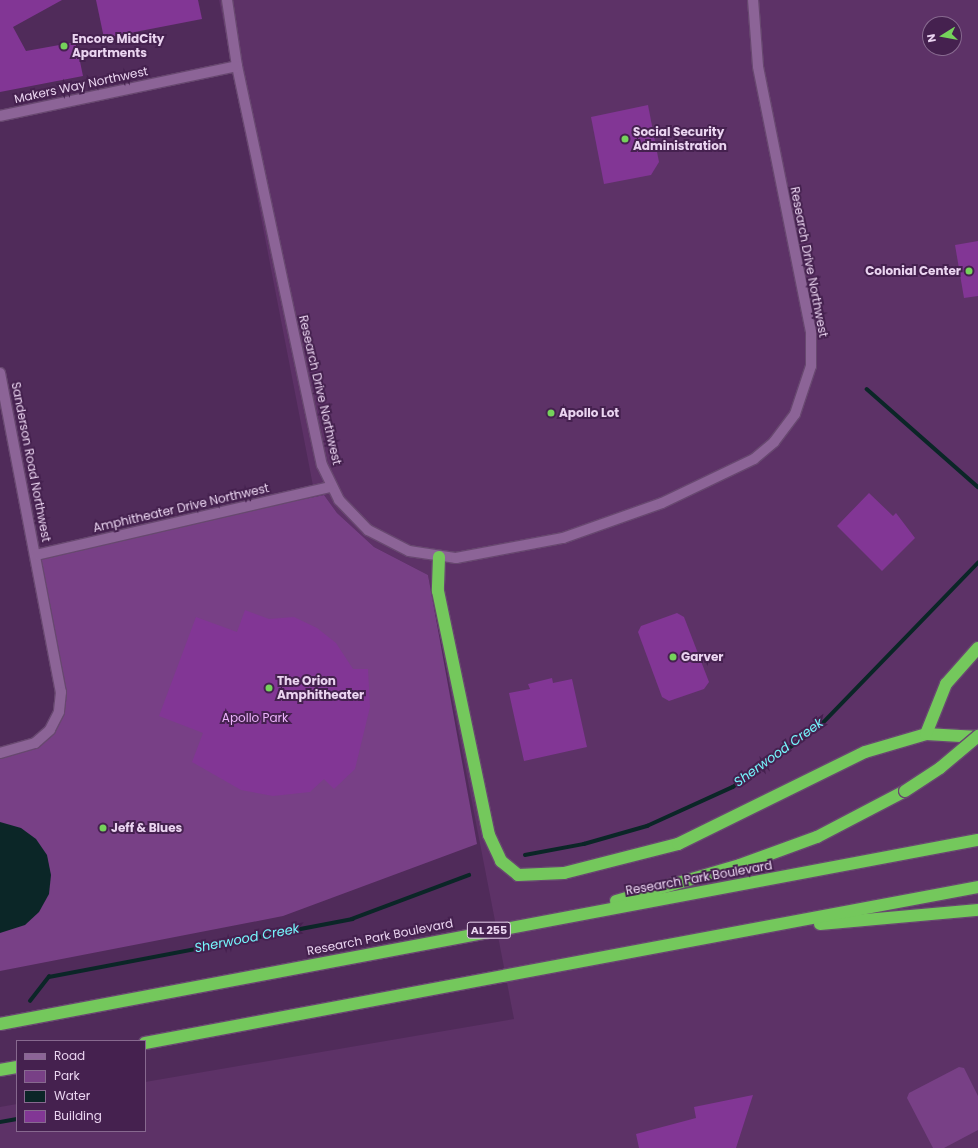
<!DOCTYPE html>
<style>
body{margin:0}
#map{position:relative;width:978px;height:1148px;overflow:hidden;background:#502b5a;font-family:Poppins,sans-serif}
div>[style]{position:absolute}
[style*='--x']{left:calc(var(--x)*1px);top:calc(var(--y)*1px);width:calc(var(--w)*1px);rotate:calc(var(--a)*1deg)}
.built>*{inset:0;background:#5d3267}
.green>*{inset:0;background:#784086}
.water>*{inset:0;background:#0b2627}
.stream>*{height:3.5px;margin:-1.75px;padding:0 1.75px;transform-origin:1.75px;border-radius:1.75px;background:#0b2627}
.building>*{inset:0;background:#823695}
.roads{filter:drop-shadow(1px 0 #684870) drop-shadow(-1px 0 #684870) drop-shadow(0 1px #684870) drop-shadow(0 -1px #684870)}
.minor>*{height:10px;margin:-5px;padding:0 5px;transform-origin:5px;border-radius:5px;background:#8c6497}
.motorway>*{height:12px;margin:-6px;padding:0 6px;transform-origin:6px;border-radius:6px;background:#74c85c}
.bridges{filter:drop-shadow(1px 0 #684870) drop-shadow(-1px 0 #684870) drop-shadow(0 1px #684870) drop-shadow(0 -1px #684870)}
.motorway-bridge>*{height:12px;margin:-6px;padding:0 6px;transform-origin:6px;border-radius:6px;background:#74c85c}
.dots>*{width:11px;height:11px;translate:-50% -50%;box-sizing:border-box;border:2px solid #45214f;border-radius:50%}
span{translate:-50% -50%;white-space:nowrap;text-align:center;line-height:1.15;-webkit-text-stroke:4px #45214f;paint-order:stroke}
.shield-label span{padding:1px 3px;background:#45214f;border:1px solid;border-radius:3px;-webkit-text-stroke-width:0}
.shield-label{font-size:11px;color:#ead4f0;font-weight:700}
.poi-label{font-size:12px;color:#ead4f0;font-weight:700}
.left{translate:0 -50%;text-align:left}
.right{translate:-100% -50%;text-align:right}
.street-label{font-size:12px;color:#ead4f0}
.park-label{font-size:12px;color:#edb4fc}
.water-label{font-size:13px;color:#76f8fe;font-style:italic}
.legend{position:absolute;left:16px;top:1040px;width:130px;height:92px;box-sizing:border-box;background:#45214f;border:1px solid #87698f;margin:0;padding:5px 7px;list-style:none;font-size:12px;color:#ead4f0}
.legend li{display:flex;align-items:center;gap:8px;height:20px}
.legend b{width:20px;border:1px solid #87698f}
.north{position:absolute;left:922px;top:16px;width:40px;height:40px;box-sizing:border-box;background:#45214f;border:1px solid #87698f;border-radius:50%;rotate:259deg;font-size:11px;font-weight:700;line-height:16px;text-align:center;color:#ead4f0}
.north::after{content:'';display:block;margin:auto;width:14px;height:18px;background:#75d25b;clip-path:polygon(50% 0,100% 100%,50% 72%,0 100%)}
</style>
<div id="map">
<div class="built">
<i style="clip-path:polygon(evenodd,219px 0,978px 0,978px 1148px,0 1148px,0 1107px,17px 1104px,17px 1131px,145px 1131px,145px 1082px,514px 1019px,428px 575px,374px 547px,337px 513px,324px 495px,315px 496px,219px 0,930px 24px,954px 24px,954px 48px,930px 48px,930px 24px)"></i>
</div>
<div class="green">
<i style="clip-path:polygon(324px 495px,337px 513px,374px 547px,428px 575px,477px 844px,283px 916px,0 971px,0 753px,35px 743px,59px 712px,36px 555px)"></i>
<i style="clip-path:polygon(959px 1067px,964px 1068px,978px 1096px,978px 1130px,944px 1148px,933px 1148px,907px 1098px,909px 1093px)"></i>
</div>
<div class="water">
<i style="clip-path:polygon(0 822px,21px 828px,36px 839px,47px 855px,51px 875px,49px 894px,39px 912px,25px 925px,0 933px)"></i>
</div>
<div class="stream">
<i style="--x:867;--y:389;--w:148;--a:41.4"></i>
<i style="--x:525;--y:855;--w:60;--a:-10.6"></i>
<i style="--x:584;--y:844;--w:66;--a:-15.9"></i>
<i style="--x:647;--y:826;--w:94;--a:-24.4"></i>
<i style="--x:733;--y:787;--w:103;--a:-34.8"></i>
<i style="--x:818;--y:728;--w:230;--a:-45.9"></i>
<i style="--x:30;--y:1001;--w:31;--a:-52"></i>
<i style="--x:49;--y:977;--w:309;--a:-10.8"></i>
<i style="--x:352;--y:919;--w:125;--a:-20.6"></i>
<i style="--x:0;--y:1122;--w:17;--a:-10"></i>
</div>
<div class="building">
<i style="clip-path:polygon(0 0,62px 0,13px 27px,26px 51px,76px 42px,83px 76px,0 92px)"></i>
<i style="clip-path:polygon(96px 0,198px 0,202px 19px,104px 38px)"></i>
<i style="clip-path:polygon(648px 105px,659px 162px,651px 175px,604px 184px,591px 117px)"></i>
<i style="clip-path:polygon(978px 241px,978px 296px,964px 298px,955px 245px)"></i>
<i style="clip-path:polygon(869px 493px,893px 516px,896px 513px,915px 538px,882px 571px,837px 526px)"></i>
<i style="clip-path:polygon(245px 610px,269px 619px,294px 617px,317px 628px,336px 643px,353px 669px,368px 669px,370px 707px,355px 769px,334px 789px,324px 779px,310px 792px,273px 796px,241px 790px,192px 762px,203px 733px,159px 716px,196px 617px,237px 632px)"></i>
<i style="clip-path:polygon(677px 613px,684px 617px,709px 682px,704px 689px,669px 701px,662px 697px,638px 632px,641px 626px)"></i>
<i style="clip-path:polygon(552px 678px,553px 683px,572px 679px,587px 747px,524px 761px,509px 693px,530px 689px,528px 684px)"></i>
<i style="clip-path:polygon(753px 1095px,736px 1148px,639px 1148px,636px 1134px,696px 1118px,694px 1107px)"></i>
</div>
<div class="roads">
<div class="minor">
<i style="--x:227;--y:0;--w:67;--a:81.4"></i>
<i style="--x:237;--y:66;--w:408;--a:78"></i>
<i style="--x:322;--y:465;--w:39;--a:64"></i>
<i style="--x:339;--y:500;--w:42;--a:46"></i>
<i style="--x:368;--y:530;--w:46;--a:27.1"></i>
<i style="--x:409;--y:551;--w:48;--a:8.5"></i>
<i style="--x:456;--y:558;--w:109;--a:-10.6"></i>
<i style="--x:563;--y:538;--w:105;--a:-19.5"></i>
<i style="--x:662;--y:503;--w:102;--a:-25.6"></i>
<i style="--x:754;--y:459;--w:26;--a:-40"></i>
<i style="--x:774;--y:442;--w:35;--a:-53"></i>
<i style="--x:795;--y:414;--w:51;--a:-71.6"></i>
<i style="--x:811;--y:366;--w:34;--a:-90"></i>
<i style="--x:811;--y:332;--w:271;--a:-101.3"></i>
<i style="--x:758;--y:66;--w:66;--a:-94.3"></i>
<i style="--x:0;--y:116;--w:242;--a:-11.9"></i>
<i style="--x:0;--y:373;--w:325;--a:79.2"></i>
<i style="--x:61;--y:692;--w:20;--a:96"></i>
<i style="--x:59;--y:712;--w:20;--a:117"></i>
<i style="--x:50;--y:730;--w:20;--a:139"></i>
<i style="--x:35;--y:743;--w:36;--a:164"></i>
<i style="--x:36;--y:555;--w:303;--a:-13"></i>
</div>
<div class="motorway">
<i style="--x:439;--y:557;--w:34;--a:92"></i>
<i style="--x:438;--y:591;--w:249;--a:78.2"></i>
<i style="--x:489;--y:835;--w:29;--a:65"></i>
<i style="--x:501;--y:861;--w:22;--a:39"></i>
<i style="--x:518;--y:875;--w:46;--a:-2.5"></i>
<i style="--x:564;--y:873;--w:118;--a:-14.3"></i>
<i style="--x:678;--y:844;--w:208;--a:-26.2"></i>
<i style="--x:865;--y:752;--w:64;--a:-16.4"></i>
<i style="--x:926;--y:734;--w:52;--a:3.3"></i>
<i style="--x:926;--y:734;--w:54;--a:-68.2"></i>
<i style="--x:946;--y:684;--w:48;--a:-48.4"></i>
<i style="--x:616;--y:901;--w:129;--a:-16.2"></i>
<i style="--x:740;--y:865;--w:82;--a:-20"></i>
<i style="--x:817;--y:837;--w:99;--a:-27.6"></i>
<i style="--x:820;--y:924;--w:159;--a:-5.1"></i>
<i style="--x:0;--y:1024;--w:995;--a:-10.66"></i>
<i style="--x:145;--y:1043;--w:847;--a:-10.61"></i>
<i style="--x:0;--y:1070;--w:17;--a:-10"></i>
</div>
</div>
<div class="bridges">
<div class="motorway-bridge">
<i style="--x:905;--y:791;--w:42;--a:-33.3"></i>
<i style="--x:940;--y:768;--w:50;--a:-40.1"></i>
</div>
</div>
<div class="dots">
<i style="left:64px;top:46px;background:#75d25b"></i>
<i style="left:625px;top:139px;background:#75d25b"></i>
<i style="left:969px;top:271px;background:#75d25b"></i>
<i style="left:551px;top:413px;background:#75d25b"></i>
<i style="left:673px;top:657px;background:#75d25b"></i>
<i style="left:269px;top:688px;background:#75d25b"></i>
<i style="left:103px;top:828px;background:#75d25b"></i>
</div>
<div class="shield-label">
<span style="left:489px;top:930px">AL 255</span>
</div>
<div class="poi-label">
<span class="left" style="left:72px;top:46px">Encore MidCity<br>Apartments</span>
<span class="left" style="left:633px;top:139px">Social Security<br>Administration</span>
<span class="right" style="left:961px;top:271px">Colonial Center</span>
<span class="left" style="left:559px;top:413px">Apollo Lot</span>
<span class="left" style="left:681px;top:657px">Garver</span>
<span class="left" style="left:277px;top:688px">The Orion<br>Amphitheater</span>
<span class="left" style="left:111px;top:828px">Jeff &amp; Blues</span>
</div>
<div class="street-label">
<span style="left:81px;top:85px;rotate:-12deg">Makers Way Northwest</span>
<span style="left:809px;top:262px;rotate:79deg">Research Drive Northwest</span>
<span style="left:320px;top:390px;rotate:77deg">Research Drive Northwest</span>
<span style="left:31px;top:462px;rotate:79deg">Sanderson Road Northwest</span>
<span style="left:181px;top:508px;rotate:-13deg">Amphitheater Drive Northwest</span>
<span style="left:699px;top:878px;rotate:-10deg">Research Park Boulevard</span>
<span style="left:380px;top:937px;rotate:-11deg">Research Park Boulevard</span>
</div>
<div class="park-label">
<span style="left:255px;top:718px">Apollo Park</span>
</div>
<div class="water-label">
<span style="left:779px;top:753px;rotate:-36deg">Sherwood Creek</span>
<span style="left:247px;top:939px;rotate:-11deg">Sherwood Creek</span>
</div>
<ul class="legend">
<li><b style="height:5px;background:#8c6497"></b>Road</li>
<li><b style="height:11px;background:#784086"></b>Park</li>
<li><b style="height:11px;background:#0b2627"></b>Water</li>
<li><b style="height:11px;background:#823695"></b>Building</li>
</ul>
<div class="north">N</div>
</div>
